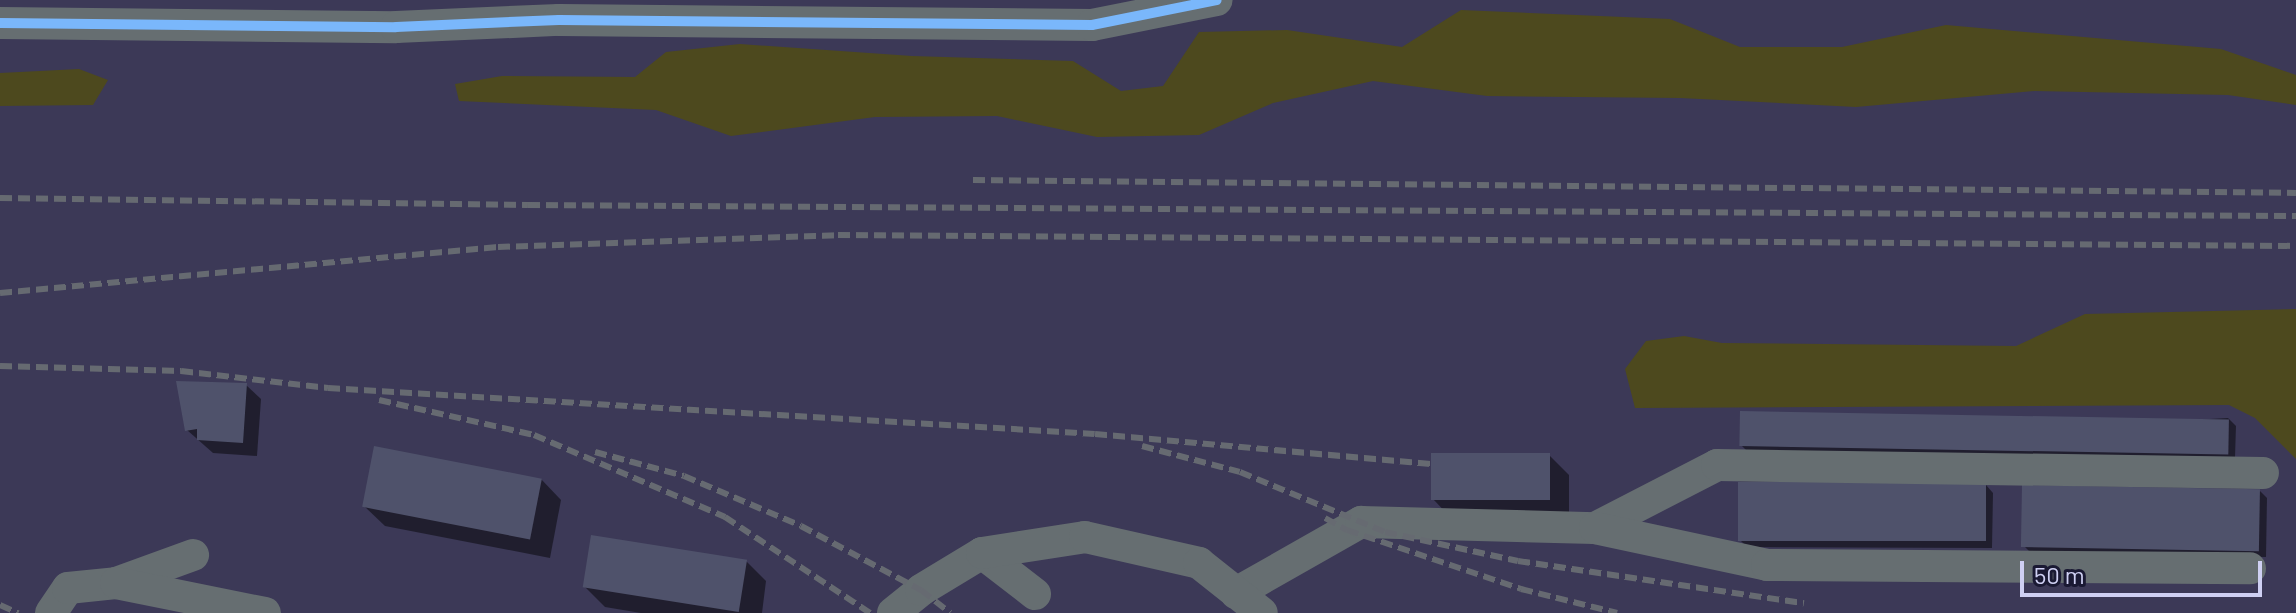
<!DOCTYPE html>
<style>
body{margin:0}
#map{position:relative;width:2296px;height:613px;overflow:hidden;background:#3c3957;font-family:Barlow,sans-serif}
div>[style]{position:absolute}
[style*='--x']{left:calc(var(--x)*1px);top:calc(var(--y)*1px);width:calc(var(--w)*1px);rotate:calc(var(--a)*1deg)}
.green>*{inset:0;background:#4d491e}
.shadow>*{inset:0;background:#0007}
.building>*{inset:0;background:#4f526b;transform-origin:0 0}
.minor>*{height:32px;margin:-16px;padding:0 16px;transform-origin:16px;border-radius:16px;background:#666e71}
.rail>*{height:6px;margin-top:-3px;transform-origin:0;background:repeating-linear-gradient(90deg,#666a71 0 12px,transparent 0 18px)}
.cycleway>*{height:10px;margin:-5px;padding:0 5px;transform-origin:5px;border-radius:5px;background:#7ab7fb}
span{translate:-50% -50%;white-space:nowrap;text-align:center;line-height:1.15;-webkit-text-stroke:6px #1a1933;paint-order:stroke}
.scale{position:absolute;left:2020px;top:561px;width:242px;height:36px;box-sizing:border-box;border:4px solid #cfd0f3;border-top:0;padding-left:10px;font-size:24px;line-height:28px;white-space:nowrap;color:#cfd0f3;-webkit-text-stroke:6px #1a1933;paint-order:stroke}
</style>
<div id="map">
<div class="green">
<i style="clip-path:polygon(1461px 10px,1670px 19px,1740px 47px,1842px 47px,1946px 25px,2221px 49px,2296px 75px,2296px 105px,2228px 95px,2035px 91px,1856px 107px,1680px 98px,1487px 96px,1373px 81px,1273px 103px,1199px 135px,1097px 137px,997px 116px,875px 117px,731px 136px,656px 110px,459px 101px,455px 84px,502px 76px,635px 77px,666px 52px,740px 44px,912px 56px,1073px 61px,1121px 91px,1163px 86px,1199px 32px,1287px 30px,1402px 47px)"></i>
<i style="clip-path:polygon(79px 69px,108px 80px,93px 105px,0 106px,0 73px)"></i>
<i style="clip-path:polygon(2296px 309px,2296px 459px,2255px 418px,2229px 405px,1635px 408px,1625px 369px,1646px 341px,1684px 336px,1722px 343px,2016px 346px,2085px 314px)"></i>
</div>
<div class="shadow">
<i style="clip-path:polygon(246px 385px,261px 399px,257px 456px,213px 453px,187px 430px)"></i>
<i style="clip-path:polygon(2228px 418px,2236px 426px,2235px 457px,1748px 452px,1741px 445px)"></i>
<i style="clip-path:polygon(1549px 455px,1569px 475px,1569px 520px,1453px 520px,1433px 499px)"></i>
<i style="clip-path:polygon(541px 479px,561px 500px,550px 558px,385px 526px,364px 506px)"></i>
<i style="clip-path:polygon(1986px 485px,1993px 493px,1992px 548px,1747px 547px,1740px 540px)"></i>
<i style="clip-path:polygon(2260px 491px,2267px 498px,2266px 557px,2031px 553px,2024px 546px)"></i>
<i style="clip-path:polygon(746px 561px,766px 581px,762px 613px,641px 613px,605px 607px,584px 586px)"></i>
</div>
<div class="building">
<i style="clip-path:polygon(176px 381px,247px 383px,243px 443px,197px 440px,197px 429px,185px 431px)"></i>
<i style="left:1740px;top:411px;width:489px;height:35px;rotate:1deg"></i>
<i style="left:374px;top:446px;width:171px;height:62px;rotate:11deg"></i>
<i style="left:1431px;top:453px;width:119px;height:47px"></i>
<i style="left:1738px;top:482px;width:248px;height:59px"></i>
<i style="left:2022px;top:485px;width:238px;height:62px;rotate:1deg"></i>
<i style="left:591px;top:535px;width:158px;height:53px;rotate:9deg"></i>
</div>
<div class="minor">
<i style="--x:0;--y:23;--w:396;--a:0.6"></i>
<i style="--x:396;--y:27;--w:163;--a:-2.5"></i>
<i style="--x:559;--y:20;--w:533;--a:0.54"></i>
<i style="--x:1092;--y:25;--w:127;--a:-11.3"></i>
<i style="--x:1595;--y:528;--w:137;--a:-27.3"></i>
<i style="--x:1717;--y:465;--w:546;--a:0.84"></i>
<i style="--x:982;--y:553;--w:67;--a:37.7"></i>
<i style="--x:116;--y:583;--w:82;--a:-20"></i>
<i style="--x:1236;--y:593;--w:144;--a:-29.6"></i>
<i style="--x:1361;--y:522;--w:234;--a:1.5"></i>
<i style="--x:1595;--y:528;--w:176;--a:12.1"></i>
<i style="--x:1767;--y:565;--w:483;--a:0.4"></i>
<i style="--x:51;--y:613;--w:30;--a:-56"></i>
<i style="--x:68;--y:588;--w:48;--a:-5.9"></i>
<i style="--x:116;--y:583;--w:152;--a:11.4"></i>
<i style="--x:893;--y:613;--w:36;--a:-39"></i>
<i style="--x:921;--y:590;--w:71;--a:-31.2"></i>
<i style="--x:982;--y:553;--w:104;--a:-8.8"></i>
<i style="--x:1085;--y:537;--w:117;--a:12.8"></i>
<i style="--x:1199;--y:563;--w:80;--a:38.4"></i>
</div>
<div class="rail">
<i style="--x:973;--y:180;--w:1323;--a:0.56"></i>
<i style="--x:0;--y:198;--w:528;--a:0.76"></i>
<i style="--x:528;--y:205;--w:1768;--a:0.36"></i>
<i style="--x:0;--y:293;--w:500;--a:-5.28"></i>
<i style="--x:498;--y:247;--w:340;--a:-2"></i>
<i style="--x:838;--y:235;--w:1458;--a:0.43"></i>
<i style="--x:0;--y:366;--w:181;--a:1.6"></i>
<i style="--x:181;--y:371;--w:148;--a:6.6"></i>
<i style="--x:328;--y:388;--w:768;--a:3.43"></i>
<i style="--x:1095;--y:434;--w:337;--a:5.1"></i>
<i style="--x:379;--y:400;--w:159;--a:12.7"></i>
<i style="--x:534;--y:435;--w:208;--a:23.2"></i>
<i style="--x:725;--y:517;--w:174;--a:33.5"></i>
<i style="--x:1142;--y:446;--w:101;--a:14.9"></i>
<i style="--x:1240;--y:472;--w:157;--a:22.5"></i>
<i style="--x:1385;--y:532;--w:136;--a:12.3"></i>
<i style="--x:1518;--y:561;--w:289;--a:8.4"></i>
<i style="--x:595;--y:452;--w:92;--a:15.1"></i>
<i style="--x:684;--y:476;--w:127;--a:23.1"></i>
<i style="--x:801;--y:526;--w:136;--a:28.1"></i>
<i style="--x:921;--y:590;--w:37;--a:38"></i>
<i style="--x:1325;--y:518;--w:25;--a:29"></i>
<i style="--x:1347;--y:530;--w:184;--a:18.7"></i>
<i style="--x:1521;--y:589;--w:99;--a:14"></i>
<i style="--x:0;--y:605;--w:20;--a:24"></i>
</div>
<div class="cycleway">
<i style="--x:0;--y:23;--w:396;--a:0.6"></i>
<i style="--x:396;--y:27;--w:163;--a:-2.5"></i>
<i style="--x:559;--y:20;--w:533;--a:0.54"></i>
<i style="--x:1092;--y:25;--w:127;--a:-11.3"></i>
</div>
<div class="scale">50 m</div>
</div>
